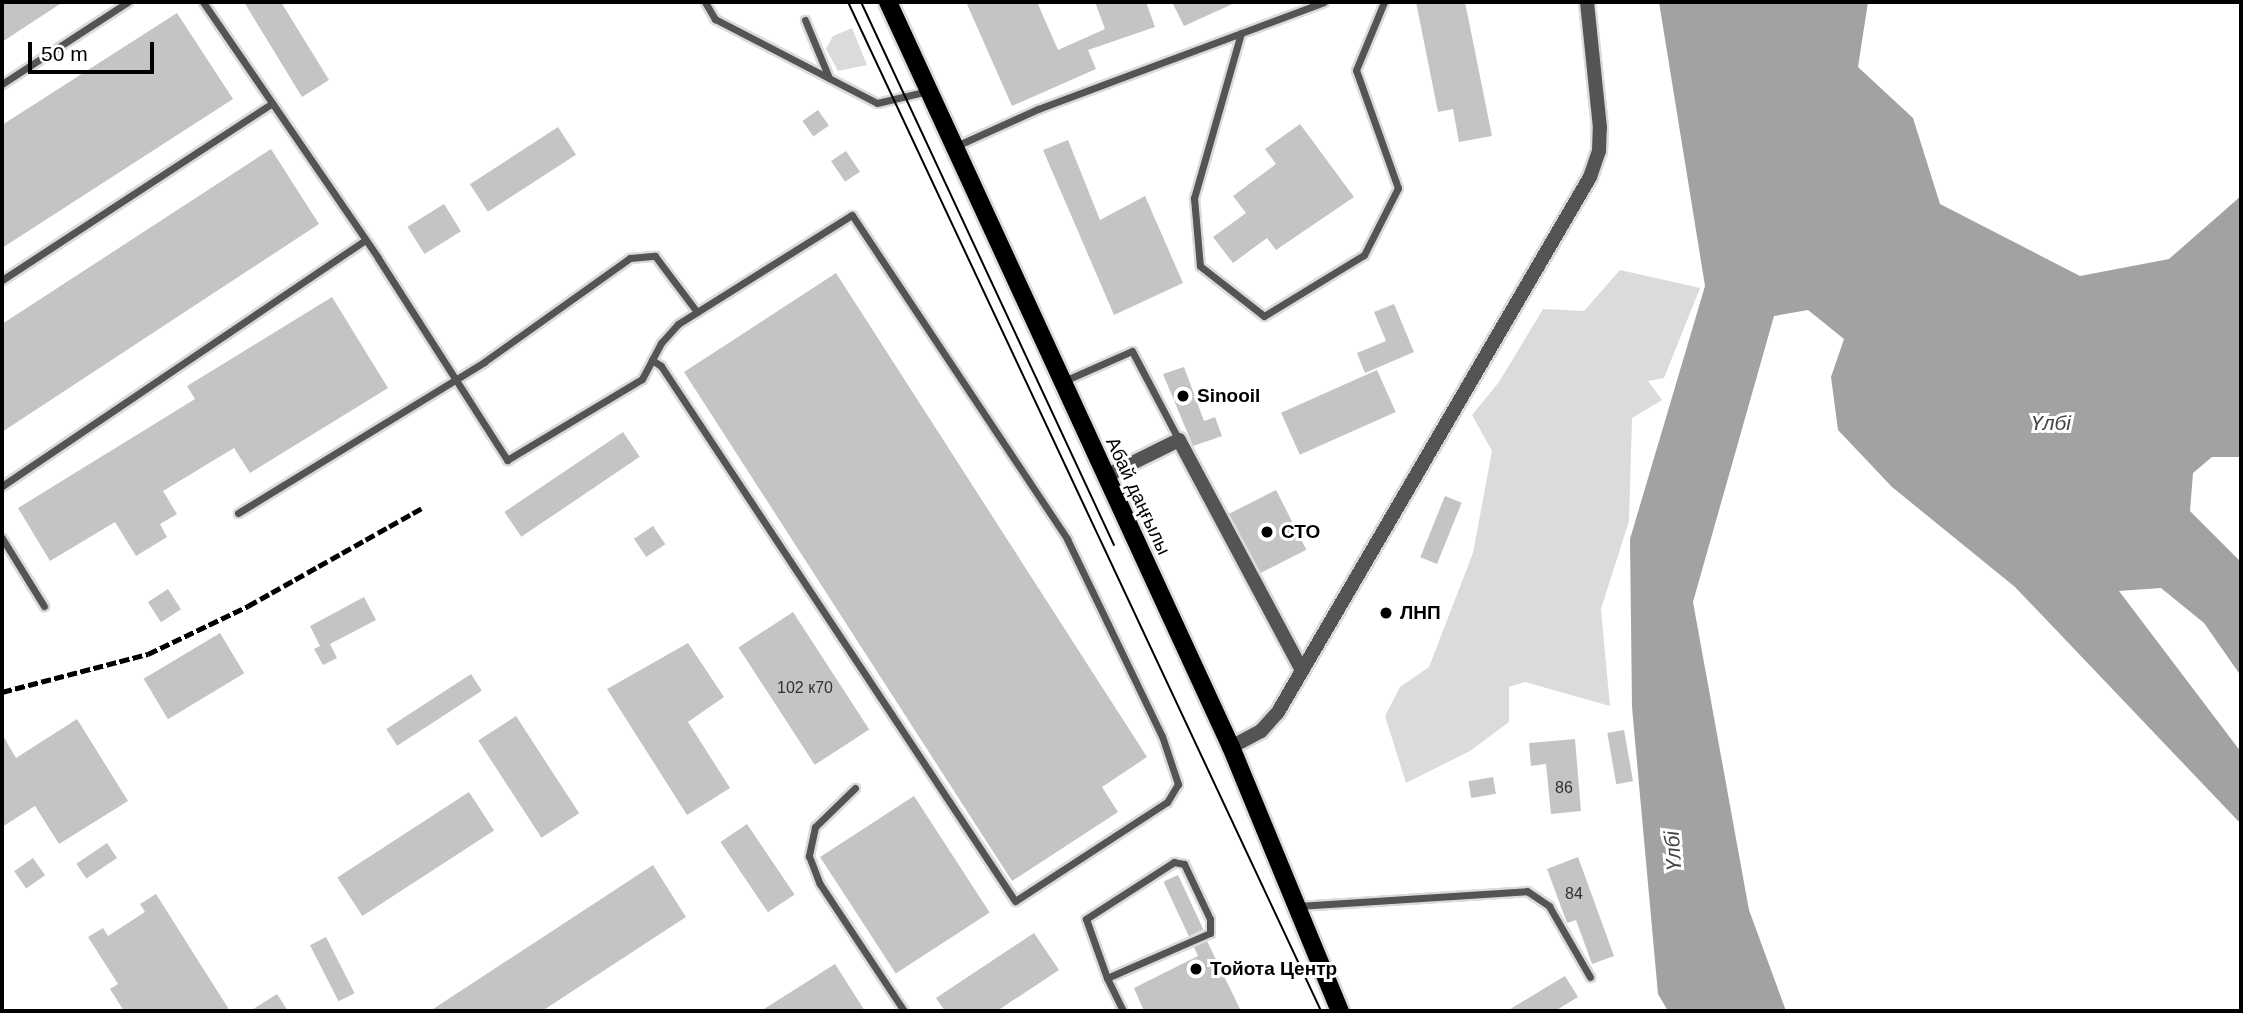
<!DOCTYPE html>
<meta charset="utf-8">
<style>
body{margin:0}
#map{position:relative;width:2243px;height:1013px;overflow:hidden;background:#fff;font-family:Helvetica,sans-serif}
div>[style]{position:absolute}
[style*='--x']{left:calc(var(--x)*1px);top:calc(var(--y)*1px);width:calc(var(--w)*1px);rotate:calc(var(--a)*1deg)}
.green>*{inset:0;background:#dbdbdb}
.water>*{inset:0;background:#a2a2a2}
.building>*{inset:0;background:#c4c4c4;transform-origin:0 0}
.roads{filter:drop-shadow(2px 0 #dbdbdb) drop-shadow(-2px 0 #dbdbdb) drop-shadow(0 2px #dbdbdb) drop-shadow(0 -2px #dbdbdb)}
.lane>*{height:7px;margin:-3.5px;padding:0 3.5px;transform-origin:3.5px;border-radius:3.5px;background:#545454}
.street>*{height:14px;margin:-7px;padding:0 7px;transform-origin:7px;border-radius:7px;background:#545454}
.primary>*{height:18px;margin:-9px;padding:0 9px;transform-origin:9px;border-radius:9px;background:#000}
.tram>*{height:2px;margin:-1px;padding:0 1px;transform-origin:1px;border-radius:1px;background:#000}
.rail>*{height:5px;margin-top:-2.5px;transform-origin:0;background:repeating-linear-gradient(90deg,#000 0 10px,transparent 0 13.5px)}
.dots>*{width:19px;height:19px;translate:-50% -50%;box-sizing:border-box;border:4px solid #fff;border-radius:50%}
span{translate:-50% -50%;white-space:nowrap;text-align:center;line-height:1.15;-webkit-text-stroke:6px #fff;paint-order:stroke}
.number-label{font-size:16px;color:#313131}
.number-label span{-webkit-text-stroke-width:0}
.poi-label{font-size:19px;color:#000;font-weight:700}
.left{translate:0 -50%;text-align:left}
.street-label{font-size:19px;color:#000}
.water-label{font-size:21px;color:#434343;font-style:italic}
.frame{position:absolute;inset:0;border:4px solid #000;pointer-events:none}
.scale{position:absolute;left:28px;top:42px;width:126px;height:32px;box-sizing:border-box;border:4px solid #000;border-top:0;padding-left:9px;font-size:21px;line-height:24px;white-space:nowrap;color:#000;-webkit-text-stroke:5px #fff;paint-order:stroke}
</style>
<div id="map">
<div class="green">
<i style="clip-path:polygon(852px 28px,867px 65px,838px 71px,826px 49px,833px 36px)"></i>
<i style="clip-path:polygon(1620px 270px,1700px 288px,1664px 378px,1648px 381px,1662px 400px,1632px 418px,1629px 521px,1601px 609px,1610px 706px,1525px 682px,1509px 687px,1509px 722px,1470px 751px,1406px 783px,1385px 716px,1400px 687px,1429px 667px,1473px 553px,1492px 451px,1472px 415px,1499px 382px,1543px 309px,1584px 311px)"></i>
</div>
<div class="water">
<i style="clip-path:polygon(1659px 2px,1868px 2px,1858px 67px,1913px 118px,1940px 204px,2080px 276px,2169px 259px,2241px 196px,2241px 457px,2212px 457px,2193px 473px,2190px 511px,2241px 562px,2241px 676px,2204px 623px,2161px 588px,2119px 591px,2241px 752px,2241px 824px,2015px 587px,1892px 487px,1838px 430px,1831px 377px,1844px 339px,1808px 310px,1774px 316px,1693px 602px,1749px 910px,1786px 1011px,1668px 1011px,1658px 994px,1632px 707px,1630px 539px,1705px 286px)"></i>
</div>
<div class="building">
<i style="clip-path:polygon(2px 2px,63px 2px,2px 42px)"></i>
<i style="clip-path:polygon(244px 2px,281px 2px,329px 80px,302px 97px)"></i>
<i style="clip-path:polygon(966px 2px,1037px 2px,1058px 50px,1105px 29px,1095px 2px,1146px 2px,1155px 27px,1088px 50px,1096px 69px,1012px 106px)"></i>
<i style="clip-path:polygon(1172px 2px,1237px 2px,1184px 26px)"></i>
<i style="clip-path:polygon(1416px 2px,1465px 2px,1492px 136px,1459px 142px,1453px 109px,1438px 112px)"></i>
<i style="clip-path:polygon(177px 13px,233px 99px,2px 248px,2px 125px)"></i>
<i style="left:818px;top:110px;width:19px;height:19px;rotate:55deg"></i>
<i style="clip-path:polygon(1300px 124px,1354px 197px,1276px 250px,1267px 238px,1233px 263px,1213px 237px,1246px 213px,1233px 196px,1276px 164px,1265px 149px)"></i>
<i style="left:558px;top:127px;width:33px;height:105px;rotate:57deg"></i>
<i style="clip-path:polygon(1068px 140px,1100px 220px,1145px 196px,1183px 283px,1114px 315px,1043px 150px)"></i>
<i style="clip-path:polygon(271px 149px,319px 224px,2px 432px,2px 324px)"></i>
<i style="left:846px;top:151px;width:25px;height:18px;rotate:56deg"></i>
<i style="left:444px;top:204px;width:32px;height:43px;rotate:58deg"></i>
<i style="clip-path:polygon(836px 273px,1147px 757px,1102px 787px,1118px 812px,1012px 881px,684px 372px)"></i>
<i style="clip-path:polygon(332px 297px,388px 388px,250px 473px,234px 448px,163px 491px,177px 514px,160px 524px,167px 537px,136px 556px,115px 522px,50px 561px,18px 508px,195px 399px,187px 386px)"></i>
<i style="clip-path:polygon(1394px 304px,1414px 352px,1365px 373px,1357px 353px,1386px 341px,1374px 312px)"></i>
<i style="clip-path:polygon(1184px 367px,1204px 421px,1215px 417px,1222px 436px,1193px 446px,1163px 374px)"></i>
<i style="left:1377px;top:370px;width:46px;height:105px;rotate:66deg"></i>
<i style="left:623px;top:432px;width:30px;height:143px;rotate:56deg"></i>
<i style="left:1276px;top:490px;width:67px;height:53px;rotate:63deg"></i>
<i style="left:1445px;top:496px;width:18px;height:66px;rotate:22deg"></i>
<i style="left:653px;top:526px;width:22px;height:23px;rotate:56deg"></i>
<i style="left:168px;top:589px;width:24px;height:24px;rotate:57deg"></i>
<i style="clip-path:polygon(364px 597px,376px 620px,330px 644px,337px 658px,323px 665px,314px 649px,320px 646px,310px 626px)"></i>
<i style="left:793px;top:612px;width:140px;height:65px;rotate:57deg"></i>
<i style="left:220px;top:633px;width:47px;height:89px;rotate:59deg"></i>
<i style="clip-path:polygon(688px 643px,724px 697px,688px 722px,730px 788px,687px 815px,607px 689px)"></i>
<i style="left:471px;top:674px;width:20px;height:101px;rotate:57deg"></i>
<i style="left:516px;top:716px;width:116px;height:45px;rotate:57deg"></i>
<i style="clip-path:polygon(77px 719px,128px 801px,59px 844px,35px 806px,2px 827px,2px 734px,16px 758px)"></i>
<i style="left:1624px;top:730px;width:52px;height:17px;rotate:80deg"></i>
<i style="clip-path:polygon(1575px 739px,1581px 811px,1551px 814px,1546px 764px,1531px 766px,1529px 743px)"></i>
<i style="left:1493px;top:777px;width:17px;height:25px;rotate:80deg"></i>
<i style="left:469px;top:792px;width:46px;height:157px;rotate:57deg"></i>
<i style="left:914px;top:796px;width:139px;height:112px;rotate:57deg"></i>
<i style="left:747px;top:824px;width:85px;height:32px;rotate:56deg"></i>
<i style="left:107px;top:843px;width:18px;height:37px;rotate:56deg"></i>
<i style="clip-path:polygon(1578px 857px,1614px 956px,1592px 964px,1576px 920px,1567px 923px,1547px 869px)"></i>
<i style="left:33px;top:858px;width:21px;height:23px;rotate:55deg"></i>
<i style="clip-path:polygon(653px 865px,686px 917px,542px 1011px,430px 1011px)"></i>
<i style="left:1178px;top:875px;width:60px;height:16px;rotate:65deg"></i>
<i style="clip-path:polygon(156px 894px,230px 1011px,124px 1011px,110px 989px,118px 984px,88px 937px,103px 928px,108px 936px,145px 912px,140px 904px)"></i>
<i style="clip-path:polygon(1034px 933px,1059px 970px,997px 1011px,945px 1011px,936px 998px)"></i>
<i style="left:326px;top:937px;width:63px;height:18px;rotate:63deg"></i>
<i style="clip-path:polygon(1207px 941px,1241px 1011px,1144px 1011px,1134px 988px,1198px 956px,1194px 947px)"></i>
<i style="clip-path:polygon(835px 964px,865px 1011px,761px 1011px)"></i>
<i style="clip-path:polygon(1565px 976px,1578px 997px,1555px 1011px,1507px 1011px)"></i>
<i style="clip-path:polygon(277px 994px,288px 1011px,250px 1011px)"></i>
</div>
<div class="roads">
<div class="lane">
<i style="--x:203;--y:2;--w:310;--a:55.6"></i>
<i style="--x:378;--y:258;--w:240;--a:57.4"></i>
<i style="--x:507;--y:460;--w:157;--a:-31"></i>
<i style="--x:642;--y:379;--w:21;--a:-62"></i>
<i style="--x:652;--y:360;--w:19;--a:-62"></i>
<i style="--x:661;--y:343;--w:25;--a:-48"></i>
<i style="--x:678;--y:324;--w:205;--a:-32.1"></i>
<i style="--x:852;--y:215;--w:389;--a:56.4"></i>
<i style="--x:1067;--y:539;--w:219;--a:64.3"></i>
<i style="--x:1162;--y:736;--w:51;--a:71.6"></i>
<i style="--x:1178;--y:784;--w:21;--a:121"></i>
<i style="--x:1167;--y:802;--w:181;--a:146.9"></i>
<i style="--x:1015;--y:901;--w:642;--a:-123.49"></i>
<i style="--x:661;--y:366;--w:11;--a:-146"></i>
<i style="--x:705;--y:2;--w:20;--a:60"></i>
<i style="--x:715;--y:19;--w:182;--a:27.4"></i>
<i style="--x:877;--y:103;--w:52;--a:-13.2"></i>
<i style="--x:805;--y:20;--w:63;--a:67.5"></i>
<i style="--x:1241;--y:33;--w:172;--a:105.9"></i>
<i style="--x:1194;--y:198;--w:68;--a:85"></i>
<i style="--x:1200;--y:266;--w:81;--a:38"></i>
<i style="--x:1264;--y:316;--w:117;--a:-31.4"></i>
<i style="--x:1364;--y:255;--w:75;--a:-63.1"></i>
<i style="--x:1398;--y:188;--w:125;--a:-109.6"></i>
<i style="--x:1356;--y:70;--w:74;--a:-67.6"></i>
<i style="--x:2;--y:84;--w:150;--a:-33.1"></i>
<i style="--x:956;--y:146;--w:90;--a:-24.3"></i>
<i style="--x:1038;--y:109;--w:305;--a:-20.5"></i>
<i style="--x:2;--y:280;--w:323;--a:-33.2"></i>
<i style="--x:1064;--y:381;--w:74;--a:-23.8"></i>
<i style="--x:1132;--y:351;--w:101;--a:62.2"></i>
<i style="--x:2;--y:486;--w:439;--a:-34.1"></i>
<i style="--x:238;--y:513;--w:289;--a:-31.5"></i>
<i style="--x:484;--y:362;--w:179;--a:-35.5"></i>
<i style="--x:630;--y:258;--w:25;--a:-5"></i>
<i style="--x:655;--y:256;--w:70;--a:53.1"></i>
<i style="--x:2;--y:538;--w:80;--a:58.3"></i>
<i style="--x:855;--y:788;--w:56;--a:135.7"></i>
<i style="--x:815;--y:827;--w:30;--a:102"></i>
<i style="--x:809;--y:856;--w:30;--a:69"></i>
<i style="--x:820;--y:884;--w:152;--a:56.5"></i>
<i style="--x:1298;--y:906;--w:229;--a:-3.7"></i>
<i style="--x:1527;--y:891;--w:27;--a:34"></i>
<i style="--x:1549;--y:906;--w:82;--a:60"></i>
<i style="--x:1107;--y:978;--w:112;--a:-23.6"></i>
<i style="--x:1210;--y:933;--w:14;--a:-90"></i>
<i style="--x:1210;--y:919;--w:61;--a:-115.3"></i>
<i style="--x:1184;--y:864;--w:10;--a:-169"></i>
<i style="--x:1174;--y:862;--w:105;--a:147.1"></i>
<i style="--x:1086;--y:919;--w:63;--a:70.4"></i>
<i style="--x:1107;--y:978;--w:37;--a:64"></i>
</div>
<div class="street">
<i style="--x:1106;--y:476;--w:81;--a:-26.3"></i>
<i style="--x:1179;--y:440;--w:257;--a:61.9"></i>
<i style="--x:1231;--y:747;--w:34;--a:-28"></i>
<i style="--x:1261;--y:731;--w:25;--a:-48"></i>
<i style="--x:1278;--y:712;--w:619;--a:-59.75"></i>
<i style="--x:1590;--y:177;--w:28;--a:-71"></i>
<i style="--x:1599;--y:151;--w:23;--a:-88"></i>
<i style="--x:1600;--y:128;--w:127;--a:-95.9"></i>
</div>
<div class="primary">
<i style="--x:888;--y:2;--w:820;--a:65.28"></i>
<i style="--x:1231;--y:747;--w:286;--a:67.6"></i>
</div>
</div>
<div class="tram">
<i style="--x:848;--y:2;--w:1114;--a:64.88"></i>
<i style="--x:861;--y:2;--w:599;--a:65.02"></i>
</div>
<div class="rail">
<i style="--x:2;--y:692;--w:151;--a:-14.6"></i>
<i style="--x:148;--y:654;--w:111;--a:-25.6"></i>
<i style="--x:248;--y:606;--w:200;--a:-29.4"></i>
</div>
<div class="dots">
<i style="left:1183px;top:396px;background:#000"></i>
<i style="left:1267px;top:532px;background:#000"></i>
<i style="left:1386px;top:613px;background:#000"></i>
<i style="left:1196px;top:969px;background:#000"></i>
</div>
<div class="number-label">
<span style="left:805px;top:688px">102 к70</span>
<span style="left:1564px;top:788px">86</span>
<span style="left:1574px;top:894px">84</span>
</div>
<div class="poi-label">
<span class="left" style="left:1197px;top:396px">Sinooil</span>
<span class="left" style="left:1281px;top:532px">СТО</span>
<span class="left" style="left:1400px;top:613px">ЛНП</span>
<span class="left" style="left:1210px;top:969px">Тойота Центр</span>
</div>
<div class="street-label">
<span style="left:1138px;top:496px;rotate:65deg">Абай даңғылы</span>
</div>
<div class="water-label">
<span style="left:2051px;top:423px">Үлбі</span>
<span style="left:1673px;top:851px;rotate:-94deg">Үлбі</span>
</div>
<div class="frame"></div>
<div class="scale">50 m</div>
</div>
